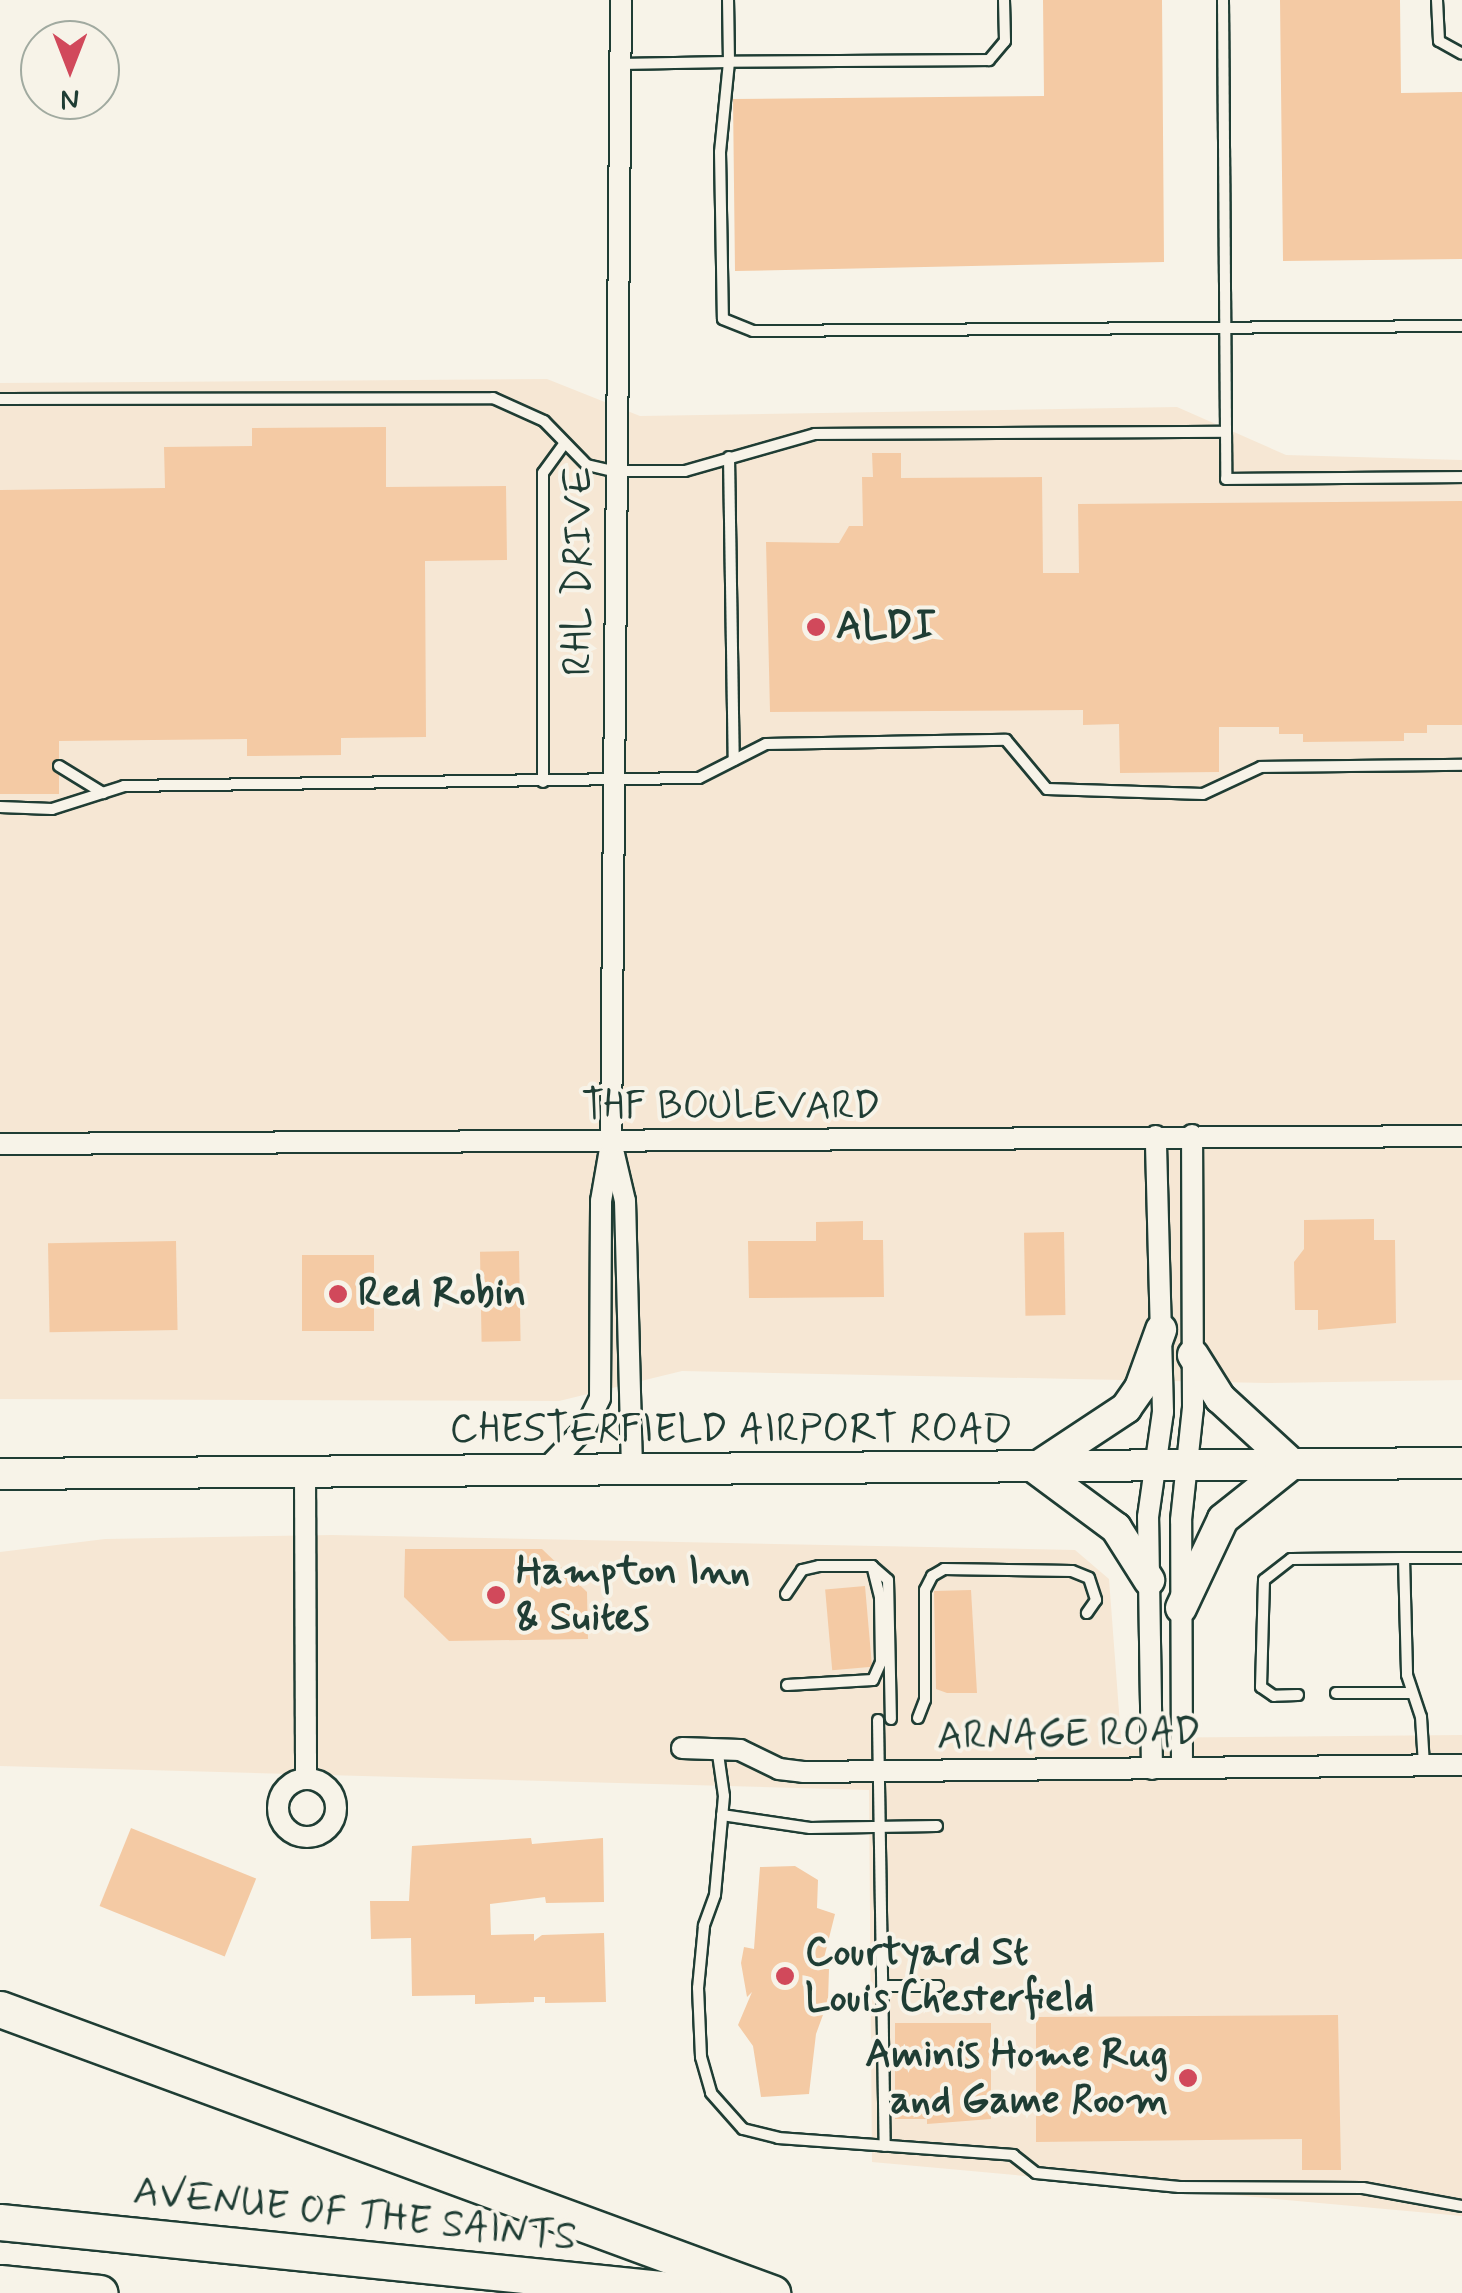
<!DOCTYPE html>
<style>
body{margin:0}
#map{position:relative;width:1462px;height:2293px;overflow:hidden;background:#f7f3e8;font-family:Mynerve,sans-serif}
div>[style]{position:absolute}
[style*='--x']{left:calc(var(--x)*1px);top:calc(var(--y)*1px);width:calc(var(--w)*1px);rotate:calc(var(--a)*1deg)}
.built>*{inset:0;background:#f6e7d4}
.building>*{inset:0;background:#f4caa4;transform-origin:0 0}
.roads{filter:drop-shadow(2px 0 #1f3d34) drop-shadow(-2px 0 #1f3d34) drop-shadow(0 2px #1f3d34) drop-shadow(0 -2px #1f3d34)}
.service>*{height:10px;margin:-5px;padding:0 5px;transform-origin:5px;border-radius:5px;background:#f7f3e8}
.minor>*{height:20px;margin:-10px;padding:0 10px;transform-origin:10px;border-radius:10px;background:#f7f3e8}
.minor>.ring{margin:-10px;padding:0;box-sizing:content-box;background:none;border:20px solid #f7f3e8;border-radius:50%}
.primary>*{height:30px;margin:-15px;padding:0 15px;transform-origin:15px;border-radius:15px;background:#f7f3e8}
.motorway>*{height:35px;margin:-17.5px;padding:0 17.5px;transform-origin:17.5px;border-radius:17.5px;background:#f7f3e8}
.dots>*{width:28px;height:28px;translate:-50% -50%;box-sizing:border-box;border:5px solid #f7f3e8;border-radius:50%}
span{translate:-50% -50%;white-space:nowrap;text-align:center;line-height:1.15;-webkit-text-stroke:8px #f7f3e8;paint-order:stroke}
.street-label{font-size:40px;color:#1f3d34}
.poi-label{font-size:40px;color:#1f3d34;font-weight:700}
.left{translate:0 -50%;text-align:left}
.right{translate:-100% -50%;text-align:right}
.north{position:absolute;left:20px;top:20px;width:100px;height:100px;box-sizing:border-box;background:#f7f3e8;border:2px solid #a1aaa0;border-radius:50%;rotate:180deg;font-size:28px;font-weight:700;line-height:40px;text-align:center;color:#1f3d34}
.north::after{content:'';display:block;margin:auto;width:35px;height:45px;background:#d1495b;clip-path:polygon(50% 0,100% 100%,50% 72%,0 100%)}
</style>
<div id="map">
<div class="built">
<i style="clip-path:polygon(547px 379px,640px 416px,1177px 407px,1286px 455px,1462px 460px,1462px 1380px,1266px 1383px,682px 1371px,559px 1401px,0 1399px,0 383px)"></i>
<i style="clip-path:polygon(332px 1535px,1075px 1550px,1109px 1579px,1121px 1738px,1462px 1735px,1462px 2216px,872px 2162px,869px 1790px,0 1766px,0 1552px,105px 1539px)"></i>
</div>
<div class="building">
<i style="clip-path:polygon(1043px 0,1162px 0,1164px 262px,735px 271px,733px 99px,1044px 96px)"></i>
<i style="clip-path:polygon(1280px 0,1400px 0,1401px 93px,1462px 92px,1462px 259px,1283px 261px)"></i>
<i style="clip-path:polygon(386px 427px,386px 487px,506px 486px,507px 560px,425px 561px,426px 737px,341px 738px,341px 755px,247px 756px,247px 739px,59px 741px,59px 794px,0 794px,0 490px,165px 488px,164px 447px,252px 446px,252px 428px)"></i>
<i style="clip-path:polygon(872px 453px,901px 453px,901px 478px,1042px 477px,1043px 573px,1079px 573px,1078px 504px,1462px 501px,1462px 725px,1427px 725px,1427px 733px,1404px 733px,1404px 741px,1303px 742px,1303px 734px,1279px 734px,1279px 727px,1219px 727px,1219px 772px,1120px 773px,1119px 724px,1083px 725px,1083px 710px,770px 712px,766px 542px,839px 543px,849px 526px,863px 526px,862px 477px,873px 477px)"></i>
<i style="clip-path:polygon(1374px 1219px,1374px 1240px,1395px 1240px,1396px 1323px,1318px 1330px,1318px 1310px,1295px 1310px,1294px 1262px,1304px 1249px,1304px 1220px)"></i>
<i style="clip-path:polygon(863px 1221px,863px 1240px,883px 1240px,884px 1297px,749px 1298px,748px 1241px,816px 1241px,816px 1222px)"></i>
<i style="left:1064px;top:1232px;width:83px;height:40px;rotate:89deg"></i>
<i style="left:176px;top:1241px;width:89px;height:128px;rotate:89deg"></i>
<i style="left:519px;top:1251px;width:90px;height:39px;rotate:89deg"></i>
<i style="left:374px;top:1255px;width:76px;height:72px;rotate:90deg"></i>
<i style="clip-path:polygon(405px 1549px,542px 1549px,587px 1592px,588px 1639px,449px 1641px,404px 1597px)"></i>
<i style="left:865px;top:1586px;width:81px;height:40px;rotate:85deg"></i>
<i style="clip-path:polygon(971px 1590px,977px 1693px,947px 1693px,936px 1689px,934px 1591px)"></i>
<i style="left:131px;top:1828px;width:135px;height:84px;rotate:22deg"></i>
<i style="clip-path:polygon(531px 1838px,532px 1844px,603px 1838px,604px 1902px,546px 1903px,545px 1897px,490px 1904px,491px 1935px,534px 1934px,534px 1941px,542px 1935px,604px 1933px,606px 2002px,545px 2003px,545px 1997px,534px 1997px,534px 2002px,475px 2004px,475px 1995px,412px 1996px,411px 1938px,371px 1939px,370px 1901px,409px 1901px,412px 1846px)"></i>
<i style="clip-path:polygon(795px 1866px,818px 1880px,817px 1908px,835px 1914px,824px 1958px,817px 1958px,817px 1969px,829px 1969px,828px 2001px,816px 2034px,809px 2094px,761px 2097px,753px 2046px,738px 2025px,752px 1992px,747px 1997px,741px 1963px,744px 1947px,754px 1949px,760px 1867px)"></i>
<i style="clip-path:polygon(1338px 2015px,1341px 2170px,1302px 2170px,1302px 2139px,1036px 2142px,1036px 2017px)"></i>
<i style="clip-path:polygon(895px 2023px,991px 2023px,991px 2119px,927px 2124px,927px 2119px,895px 2119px)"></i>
</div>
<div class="roads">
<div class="service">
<i style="--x:1004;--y:0;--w:41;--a:88.6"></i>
<i style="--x:1005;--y:41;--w:25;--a:130"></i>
<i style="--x:989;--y:60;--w:260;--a:179.6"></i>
<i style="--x:729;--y:62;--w:90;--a:95.7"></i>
<i style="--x:720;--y:152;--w:167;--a:89"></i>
<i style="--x:723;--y:319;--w:32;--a:22"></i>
<i style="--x:753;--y:331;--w:709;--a:-0.4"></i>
<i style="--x:1223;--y:0;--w:479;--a:89.6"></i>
<i style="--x:1226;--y:479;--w:236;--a:-0.5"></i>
<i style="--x:1437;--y:0;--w:41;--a:87.2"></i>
<i style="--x:1439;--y:41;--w:26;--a:29"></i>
<i style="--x:620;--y:64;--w:109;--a:-1.1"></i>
<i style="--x:729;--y:62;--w:62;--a:-90.9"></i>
<i style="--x:0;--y:399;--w:493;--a:-0.1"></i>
<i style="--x:493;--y:398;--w:56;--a:24.3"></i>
<i style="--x:544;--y:421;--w:62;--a:45.7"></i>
<i style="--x:587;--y:465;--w:28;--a:13"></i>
<i style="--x:614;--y:471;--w:71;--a:0"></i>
<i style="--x:685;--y:471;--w:135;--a:-15.9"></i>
<i style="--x:815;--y:434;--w:411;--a:-0.3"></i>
<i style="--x:729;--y:457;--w:303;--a:89.1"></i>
<i style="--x:59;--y:766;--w:52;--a:31.5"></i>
<i style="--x:543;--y:782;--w:309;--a:-90"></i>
<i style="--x:543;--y:473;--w:36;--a:-54"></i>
<i style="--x:0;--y:807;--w:52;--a:2.2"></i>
<i style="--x:52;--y:809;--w:76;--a:-17.7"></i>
<i style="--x:124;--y:786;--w:575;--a:-0.8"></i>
<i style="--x:699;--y:778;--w:75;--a:-26.9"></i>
<i style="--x:766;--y:744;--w:240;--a:-1"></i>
<i style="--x:1006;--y:740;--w:64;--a:50.1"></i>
<i style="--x:1047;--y:789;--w:156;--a:1.8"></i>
<i style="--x:1203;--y:794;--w:64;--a:-25"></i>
<i style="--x:1261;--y:767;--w:201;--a:-0.6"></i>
<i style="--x:1404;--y:1558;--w:58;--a:0"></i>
<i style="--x:786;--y:1594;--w:29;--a:-56"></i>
<i style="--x:802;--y:1570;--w:17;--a:-13"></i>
<i style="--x:819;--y:1566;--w:53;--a:0"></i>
<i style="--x:872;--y:1566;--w:21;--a:41"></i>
<i style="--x:888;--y:1580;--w:139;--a:88.8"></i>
<i style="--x:787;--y:1685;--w:86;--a:-3.3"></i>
<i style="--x:873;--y:1680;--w:20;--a:-66"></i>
<i style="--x:881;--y:1662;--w:65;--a:-90.9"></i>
<i style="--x:880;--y:1597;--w:32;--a:-104"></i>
<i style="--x:1336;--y:1693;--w:74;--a:0"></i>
<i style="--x:1298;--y:1695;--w:24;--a:178"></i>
<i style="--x:1274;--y:1696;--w:16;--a:-145"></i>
<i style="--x:1261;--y:1687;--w:107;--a:-88.4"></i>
<i style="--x:1264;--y:1580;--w:34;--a:-38"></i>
<i style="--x:1291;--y:1559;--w:113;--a:-0.5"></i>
<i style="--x:1404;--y:1558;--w:117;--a:88.5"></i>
<i style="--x:1407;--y:1675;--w:44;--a:71.6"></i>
<i style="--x:1421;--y:1717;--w:48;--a:86.4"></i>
<i style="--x:918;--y:1718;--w:19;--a:-69"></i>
<i style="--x:925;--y:1700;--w:110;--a:-90"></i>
<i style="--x:925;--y:1590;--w:16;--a:-63"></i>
<i style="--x:932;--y:1576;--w:14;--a:-30"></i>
<i style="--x:944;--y:1569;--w:128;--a:0.9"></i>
<i style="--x:1072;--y:1571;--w:18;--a:22"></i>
<i style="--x:1089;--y:1578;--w:23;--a:72"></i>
<i style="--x:1096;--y:1600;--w:16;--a:125"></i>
<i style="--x:878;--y:1720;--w:426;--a:89.1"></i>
<i style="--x:717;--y:1747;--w:49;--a:81.9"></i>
<i style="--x:724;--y:1796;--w:99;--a:95.2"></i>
<i style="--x:715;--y:1895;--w:33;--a:110"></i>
<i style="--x:704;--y:1926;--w:62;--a:95.5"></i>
<i style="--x:698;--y:1988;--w:69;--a:87.5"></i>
<i style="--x:701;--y:2057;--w:37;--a:74"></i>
<i style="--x:711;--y:2093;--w:48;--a:48.4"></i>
<i style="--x:743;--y:2129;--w:36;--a:14"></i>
<i style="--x:778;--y:2138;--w:236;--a:4.1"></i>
<i style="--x:1013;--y:2155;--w:29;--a:38"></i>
<i style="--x:1036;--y:2173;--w:144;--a:5.6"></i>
<i style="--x:1179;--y:2187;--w:184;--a:0.3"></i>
<i style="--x:1363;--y:2188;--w:101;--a:10.3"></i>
<i style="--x:722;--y:1815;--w:89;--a:8.4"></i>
<i style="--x:810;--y:1828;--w:127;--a:-0.9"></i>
<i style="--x:883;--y:1986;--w:55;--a:0"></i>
</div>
<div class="minor">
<i style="--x:0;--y:1144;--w:1462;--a:-0.31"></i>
<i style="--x:614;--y:1154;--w:48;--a:76.8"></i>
<i style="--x:625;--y:1201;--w:269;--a:88.5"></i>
<i style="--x:544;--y:1471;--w:61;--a:-46.3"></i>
<i style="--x:586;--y:1427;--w:32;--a:-64"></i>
<i style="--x:600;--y:1398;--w:197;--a:-89.7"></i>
<i style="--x:601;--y:1201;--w:59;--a:-80.2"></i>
<i style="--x:611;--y:1143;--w:1143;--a:-89.5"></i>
<i style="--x:305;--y:1472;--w:306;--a:89.8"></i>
<i style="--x:682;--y:1748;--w:58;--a:2"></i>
<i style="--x:740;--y:1750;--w:43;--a:26"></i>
<i style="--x:779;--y:1769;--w:24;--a:7"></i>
<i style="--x:803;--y:1772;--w:659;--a:-0.61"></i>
<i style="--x:1182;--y:1768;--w:248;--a:-90.2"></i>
<i style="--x:1181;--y:1520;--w:113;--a:-83.9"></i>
<i style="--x:1193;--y:1408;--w:273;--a:-90.2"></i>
<i style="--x:1152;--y:1769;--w:252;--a:-90.9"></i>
<i style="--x:1148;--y:1517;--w:106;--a:-81.9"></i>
<i style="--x:1163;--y:1412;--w:276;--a:-91.5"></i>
<i class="ring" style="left:278px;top:1779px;width:38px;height:38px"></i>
</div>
<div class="primary">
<i style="--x:1193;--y:1355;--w:51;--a:57.9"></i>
<i style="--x:1220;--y:1398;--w:98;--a:42.5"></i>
<i style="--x:1037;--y:1467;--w:107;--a:-33.5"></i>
<i style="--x:1126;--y:1408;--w:24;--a:-55"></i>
<i style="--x:1140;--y:1388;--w:62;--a:-70.1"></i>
<i style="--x:1035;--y:1468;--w:101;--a:36.5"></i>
<i style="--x:1116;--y:1528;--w:62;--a:57.6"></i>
<i style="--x:0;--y:1474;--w:1462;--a:-0.43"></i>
<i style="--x:1181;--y:1608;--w:98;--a:-64.7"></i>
<i style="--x:1223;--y:1519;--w:88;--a:-38.6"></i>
</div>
<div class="motorway">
<i style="--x:0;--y:2009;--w:823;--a:20.2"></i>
<i style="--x:0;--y:2222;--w:706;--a:5.78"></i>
<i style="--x:0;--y:2283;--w:100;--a:5.7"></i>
</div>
</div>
<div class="dots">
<i style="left:816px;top:627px;background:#d1495b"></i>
<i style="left:338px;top:1294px;background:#d1495b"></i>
<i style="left:496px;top:1595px;background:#d1495b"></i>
<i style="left:785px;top:1976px;background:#d1495b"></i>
<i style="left:1188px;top:2078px;background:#d1495b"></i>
</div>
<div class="street-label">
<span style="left:579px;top:571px;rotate:-90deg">RHL DRIVE</span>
<span style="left:731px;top:1107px">THF BOULEVARD</span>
<span style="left:731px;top:1430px">CHESTERFIELD AIRPORT ROAD</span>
<span style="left:1069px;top:1735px;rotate:-1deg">ARNAGE ROAD</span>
<span style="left:355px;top:2215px;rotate:6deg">AVENUE OF THE SAINTS</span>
</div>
<div class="poi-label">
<span class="left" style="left:836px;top:627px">ALDI</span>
<span class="left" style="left:358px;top:1294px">Red Robin</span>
<span class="left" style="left:516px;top:1595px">Hampton Inn<br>&amp; Suites</span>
<span class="left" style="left:805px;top:1976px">Courtyard St<br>Louis Chesterfield</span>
<span class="right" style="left:1168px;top:2078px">Aminis Home Rug<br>and Game Room</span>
</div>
<div class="north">N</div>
</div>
